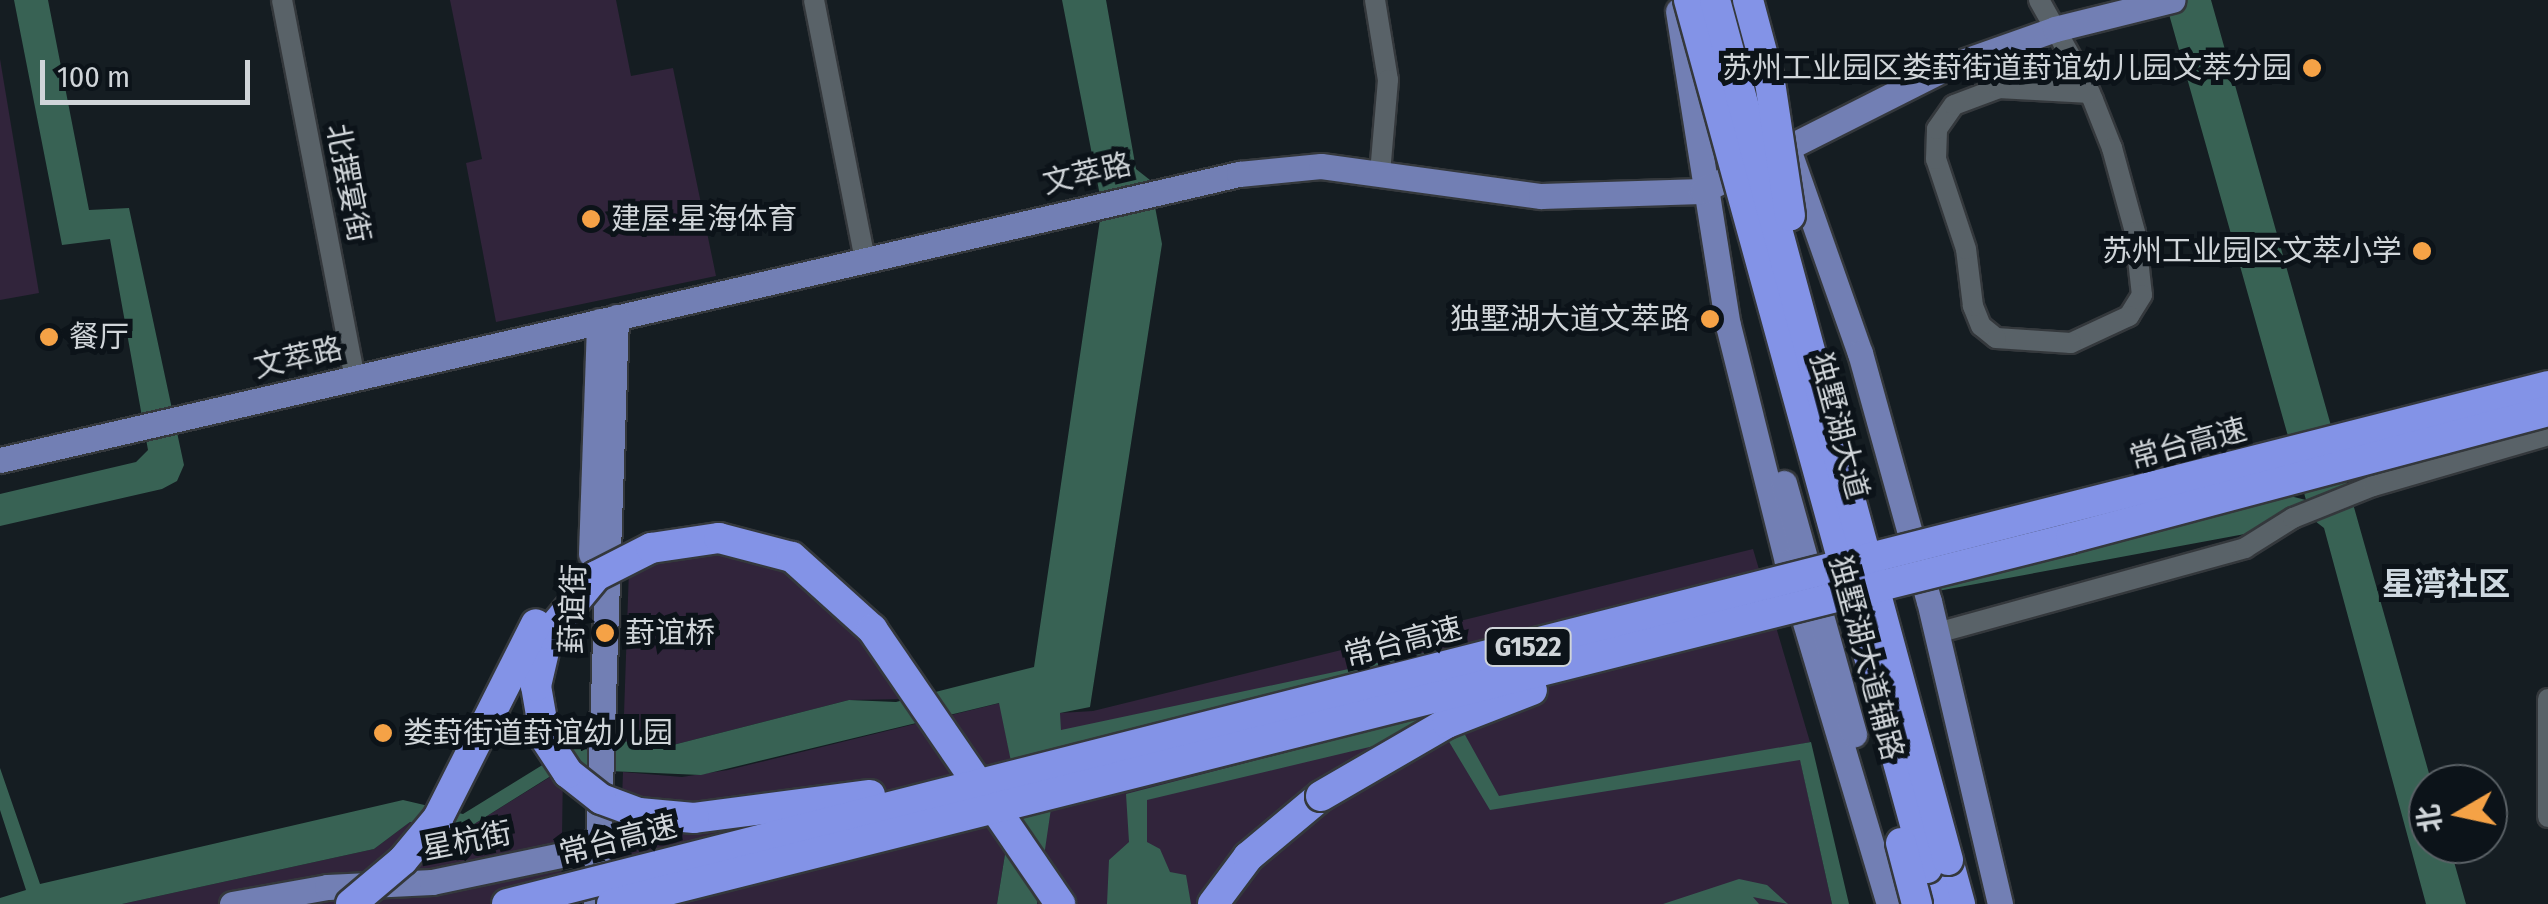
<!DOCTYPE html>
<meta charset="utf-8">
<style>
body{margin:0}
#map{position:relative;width:2548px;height:904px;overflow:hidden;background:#151d22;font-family:"Fira Sans Condensed","Noto Sans SC",sans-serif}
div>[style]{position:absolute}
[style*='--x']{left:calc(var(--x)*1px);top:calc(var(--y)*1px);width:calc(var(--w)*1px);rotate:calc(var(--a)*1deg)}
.green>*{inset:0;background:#31243b}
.water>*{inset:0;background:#386254}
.roads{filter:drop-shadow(2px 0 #34383c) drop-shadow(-2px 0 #34383c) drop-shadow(0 2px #34383c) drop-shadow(0 -2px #34383c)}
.minor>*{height:20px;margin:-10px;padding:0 10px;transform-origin:10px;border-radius:10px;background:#596268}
.major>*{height:25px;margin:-12.5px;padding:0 12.5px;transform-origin:12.5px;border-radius:12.5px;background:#727fb4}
.highway>*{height:30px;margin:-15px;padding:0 15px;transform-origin:15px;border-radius:15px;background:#8393e7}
.bridges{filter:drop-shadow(2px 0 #34383c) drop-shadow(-2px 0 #34383c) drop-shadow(0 2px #34383c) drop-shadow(0 -2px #34383c)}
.highway-bridge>*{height:30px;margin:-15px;padding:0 15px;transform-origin:15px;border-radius:15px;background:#8393e7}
.dots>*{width:28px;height:28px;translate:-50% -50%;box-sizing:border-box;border:5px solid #0c1319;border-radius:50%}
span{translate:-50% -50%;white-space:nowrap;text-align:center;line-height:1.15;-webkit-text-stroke:10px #0c1319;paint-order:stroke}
.shield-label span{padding:2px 8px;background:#0c1319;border:2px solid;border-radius:8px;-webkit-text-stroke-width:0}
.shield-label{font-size:28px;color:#d0d5d9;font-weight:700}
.poi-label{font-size:30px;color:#d0d5d9}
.right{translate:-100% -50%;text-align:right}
.left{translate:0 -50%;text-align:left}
.street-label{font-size:30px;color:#d0d5d9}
.neighbourhood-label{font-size:32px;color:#cfd9e1;font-weight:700}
.north{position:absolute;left:2408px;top:764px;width:100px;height:100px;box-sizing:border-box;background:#0c1319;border:2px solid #5a6166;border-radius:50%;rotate:261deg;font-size:28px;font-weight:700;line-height:40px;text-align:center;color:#d0d5d9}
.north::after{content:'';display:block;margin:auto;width:35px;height:45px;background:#f5a246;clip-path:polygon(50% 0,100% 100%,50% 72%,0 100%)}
.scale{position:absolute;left:40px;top:60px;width:210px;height:45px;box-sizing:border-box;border:5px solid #d0d5d9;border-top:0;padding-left:12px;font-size:30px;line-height:35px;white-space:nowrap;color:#d0d5d9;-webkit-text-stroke:8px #0c1319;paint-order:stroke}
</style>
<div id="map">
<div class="green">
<i style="clip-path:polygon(450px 0,616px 0,631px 76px,673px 68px,716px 276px,496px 322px,466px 163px,482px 159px)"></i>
<i style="clip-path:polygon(0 59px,39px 293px,0 300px)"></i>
<i style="clip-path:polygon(1753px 549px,1810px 742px,1797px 745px,1832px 904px,1037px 904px,1060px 713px,1093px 711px)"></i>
<i style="clip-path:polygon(719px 551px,783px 569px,861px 634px,907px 699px,849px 700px,669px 746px,623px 743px,629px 569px,645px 561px)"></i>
<i style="clip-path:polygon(1000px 703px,1016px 786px,997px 904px,618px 904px,623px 772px,682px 777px,728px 770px)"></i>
<i style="clip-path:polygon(563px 769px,561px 904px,122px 904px,374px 849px,410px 822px,463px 831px)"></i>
</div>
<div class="water">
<i style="clip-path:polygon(14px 0,48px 0,89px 210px,129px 208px,184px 465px,177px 481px,162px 489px,0 526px,0 494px,136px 462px,148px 450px,110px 239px,62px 245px)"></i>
<i style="clip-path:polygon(1062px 0,1106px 0,1136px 169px,1150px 180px,1162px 244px,1090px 707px,1060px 713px,1061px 730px,1622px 611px,2274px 492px,2306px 500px,2165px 0,2211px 0,2432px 784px,2428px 844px,2449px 844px,2466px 904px,2426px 904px,2324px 528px,2315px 521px,1059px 754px,1037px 904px,997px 904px,1016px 786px,999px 703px,701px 775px,562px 769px,463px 831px,410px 822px,374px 849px,122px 904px,0 904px,0 898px,26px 890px,0 810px,0 768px,40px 884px,403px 800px,463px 814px,570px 748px,648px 739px,669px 746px,849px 700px,896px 702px,1034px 667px,1102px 206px)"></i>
<i style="clip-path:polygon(1442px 712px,1454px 715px,1499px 796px,1811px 742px,1849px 904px,1832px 904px,1800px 760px,1490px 810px,1448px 740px,1420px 735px,1147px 800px,1147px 842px,1160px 849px,1170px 872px,1186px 875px,1191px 904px,1107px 904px,1109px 860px,1129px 842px,1126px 794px)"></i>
<i style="clip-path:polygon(1739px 879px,1767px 885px,1788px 904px,1753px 897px,1759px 904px,1663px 904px)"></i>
</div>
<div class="roads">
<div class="minor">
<i style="--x:282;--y:0;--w:385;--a:79.1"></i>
<i style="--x:814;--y:0;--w:264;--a:78.9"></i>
<i style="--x:1375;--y:0;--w:81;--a:80.8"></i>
<i style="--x:1388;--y:80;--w:94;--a:94.9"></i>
<i style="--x:2039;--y:0;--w:96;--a:60.8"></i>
<i style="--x:2086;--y:84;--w:17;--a:66"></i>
<i style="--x:2093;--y:100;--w:52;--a:68.4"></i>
<i style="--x:2112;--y:148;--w:87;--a:74.7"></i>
<i style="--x:2135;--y:232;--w:63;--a:83.7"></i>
<i style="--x:2142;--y:295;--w:25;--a:122"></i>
<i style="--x:2129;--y:316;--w:64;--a:155"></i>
<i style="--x:2071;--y:343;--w:75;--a:-176.2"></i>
<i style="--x:1996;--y:338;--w:19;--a:-141"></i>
<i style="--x:1981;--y:326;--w:22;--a:-112"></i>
<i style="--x:1973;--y:306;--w:57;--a:-97"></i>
<i style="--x:1966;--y:249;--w:95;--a:-108.4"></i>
<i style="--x:1936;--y:159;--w:30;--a:-88"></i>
<i style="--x:1937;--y:129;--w:29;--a:-55"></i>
<i style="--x:1954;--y:105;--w:48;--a:-20.7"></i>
<i style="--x:1999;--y:88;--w:91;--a:3.1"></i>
<i style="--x:1937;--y:633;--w:320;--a:-15.4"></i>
<i style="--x:2245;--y:548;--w:57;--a:-32"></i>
<i style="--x:2293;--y:518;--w:86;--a:-21.8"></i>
<i style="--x:2373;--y:486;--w:182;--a:-16.2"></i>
<i style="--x:2548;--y:699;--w:118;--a:90"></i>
</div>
<div class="major">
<i style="--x:1678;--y:11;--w:318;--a:81"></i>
<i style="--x:1728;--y:325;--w:244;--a:76"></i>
<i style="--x:1787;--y:562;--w:357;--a:73.4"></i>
<i style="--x:1788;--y:149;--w:216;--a:70.6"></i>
<i style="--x:1860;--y:353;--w:257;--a:74.5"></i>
<i style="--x:1929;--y:601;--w:311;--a:76.8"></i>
<i style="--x:0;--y:460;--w:1272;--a:-13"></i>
<i style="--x:1239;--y:174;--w:82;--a:-5.6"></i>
<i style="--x:1321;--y:166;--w:222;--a:7.8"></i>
<i style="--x:1541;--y:196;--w:161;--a:-1.8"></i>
<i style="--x:1702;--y:191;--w:272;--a:-26.8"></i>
<i style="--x:1945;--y:68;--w:117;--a:-19.5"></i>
<i style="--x:2055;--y:29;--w:121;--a:-13.9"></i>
<i style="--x:1784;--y:483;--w:261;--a:74.4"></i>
<i style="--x:591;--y:554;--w:233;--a:-88"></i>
<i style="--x:232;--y:904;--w:97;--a:-10.1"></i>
<i style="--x:327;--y:887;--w:105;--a:-2.7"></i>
<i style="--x:432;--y:882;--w:151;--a:-11.8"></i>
<i style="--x:580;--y:851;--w:18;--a:16"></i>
<i style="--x:596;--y:904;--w:587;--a:-88.05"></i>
</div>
<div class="highway">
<i style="--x:1948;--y:860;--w:46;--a:74.7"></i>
<i style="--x:1927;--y:868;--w:37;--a:76"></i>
<i style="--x:1213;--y:904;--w:59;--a:-53.3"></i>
<i style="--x:1248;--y:857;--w:95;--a:-39.9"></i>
</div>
</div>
<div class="bridges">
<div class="highway-bridge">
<i style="--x:1689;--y:0;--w:900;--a:74.67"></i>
<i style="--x:1715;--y:0;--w:891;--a:74.84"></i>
<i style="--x:1748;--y:0;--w:85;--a:75"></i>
<i style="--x:1770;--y:82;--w:135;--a:81.5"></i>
<i style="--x:870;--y:795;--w:177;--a:172.6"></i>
<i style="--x:694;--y:818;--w:55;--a:-174.8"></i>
<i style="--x:639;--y:813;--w:40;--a:-159.8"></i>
<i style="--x:601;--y:799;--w:42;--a:-141.8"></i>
<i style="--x:568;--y:773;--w:42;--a:-123.3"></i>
<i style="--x:545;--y:738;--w:53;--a:-99.8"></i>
<i style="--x:536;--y:686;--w:53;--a:-77"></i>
<i style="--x:548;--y:634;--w:75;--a:-50.4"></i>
<i style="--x:596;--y:576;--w:62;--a:-27"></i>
<i style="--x:651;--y:548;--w:69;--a:-8.4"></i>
<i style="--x:719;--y:538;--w:75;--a:14.6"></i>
<i style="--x:792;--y:557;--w:108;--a:42"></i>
<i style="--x:872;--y:629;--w:333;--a:55.6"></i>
<i style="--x:1321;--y:796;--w:146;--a:-30.1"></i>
<i style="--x:1447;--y:723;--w:91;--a:-21.2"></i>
<i style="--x:1901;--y:843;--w:63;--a:75.3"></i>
<i style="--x:351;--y:904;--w:68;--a:-40.2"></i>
<i style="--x:403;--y:860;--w:55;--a:-50.2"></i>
<i style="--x:438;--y:818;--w:217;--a:-63.2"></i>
<i style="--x:507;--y:904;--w:2106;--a:-14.24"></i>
<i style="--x:612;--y:904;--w:1504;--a:-14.08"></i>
<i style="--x:2071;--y:538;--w:494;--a:-14.9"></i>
</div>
</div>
<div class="dots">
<i style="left:2312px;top:68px;background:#f5a246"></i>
<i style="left:591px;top:219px;background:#f5a246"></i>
<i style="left:2422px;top:251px;background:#f5a246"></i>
<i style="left:1710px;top:319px;background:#f5a246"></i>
<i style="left:49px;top:337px;background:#f5a246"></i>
<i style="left:605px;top:633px;background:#f5a246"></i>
<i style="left:383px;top:733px;background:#f5a246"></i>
</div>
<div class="shield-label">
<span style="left:1528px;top:647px">G1522</span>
</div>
<div class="poi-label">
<span class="right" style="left:2292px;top:68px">苏州工业园区娄葑街道葑谊幼儿园文萃分园</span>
<span class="left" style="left:611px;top:219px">建屋·星海体育</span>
<span class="right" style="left:2402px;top:251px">苏州工业园区文萃小学</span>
<span class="right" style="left:1690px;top:319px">独墅湖大道文萃路</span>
<span class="left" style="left:69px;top:337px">餐厅</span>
<span class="left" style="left:625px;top:633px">葑谊桥</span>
<span class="left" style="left:403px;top:733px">娄葑街道葑谊幼儿园</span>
</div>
<div class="street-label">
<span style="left:1087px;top:174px;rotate:-13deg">文萃路</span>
<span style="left:348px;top:183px;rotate:79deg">北摆宴街</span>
<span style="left:298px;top:358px;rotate:-13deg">文萃路</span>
<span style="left:1839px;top:426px;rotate:75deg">独墅湖大道</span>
<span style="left:2188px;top:444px;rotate:-15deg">常台高速</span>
<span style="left:573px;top:609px;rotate:-88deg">葑谊街</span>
<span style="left:1403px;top:642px;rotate:-14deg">常台高速</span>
<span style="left:1866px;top:658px;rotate:75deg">独墅湖大道辅路</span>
<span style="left:618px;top:840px;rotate:-14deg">常台高速</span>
<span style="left:467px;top:841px;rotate:-11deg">星杭街</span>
</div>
<div class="neighbourhood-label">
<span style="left:2446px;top:584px">星湾社区</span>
</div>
<div class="north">北</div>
<div class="scale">100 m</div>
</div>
